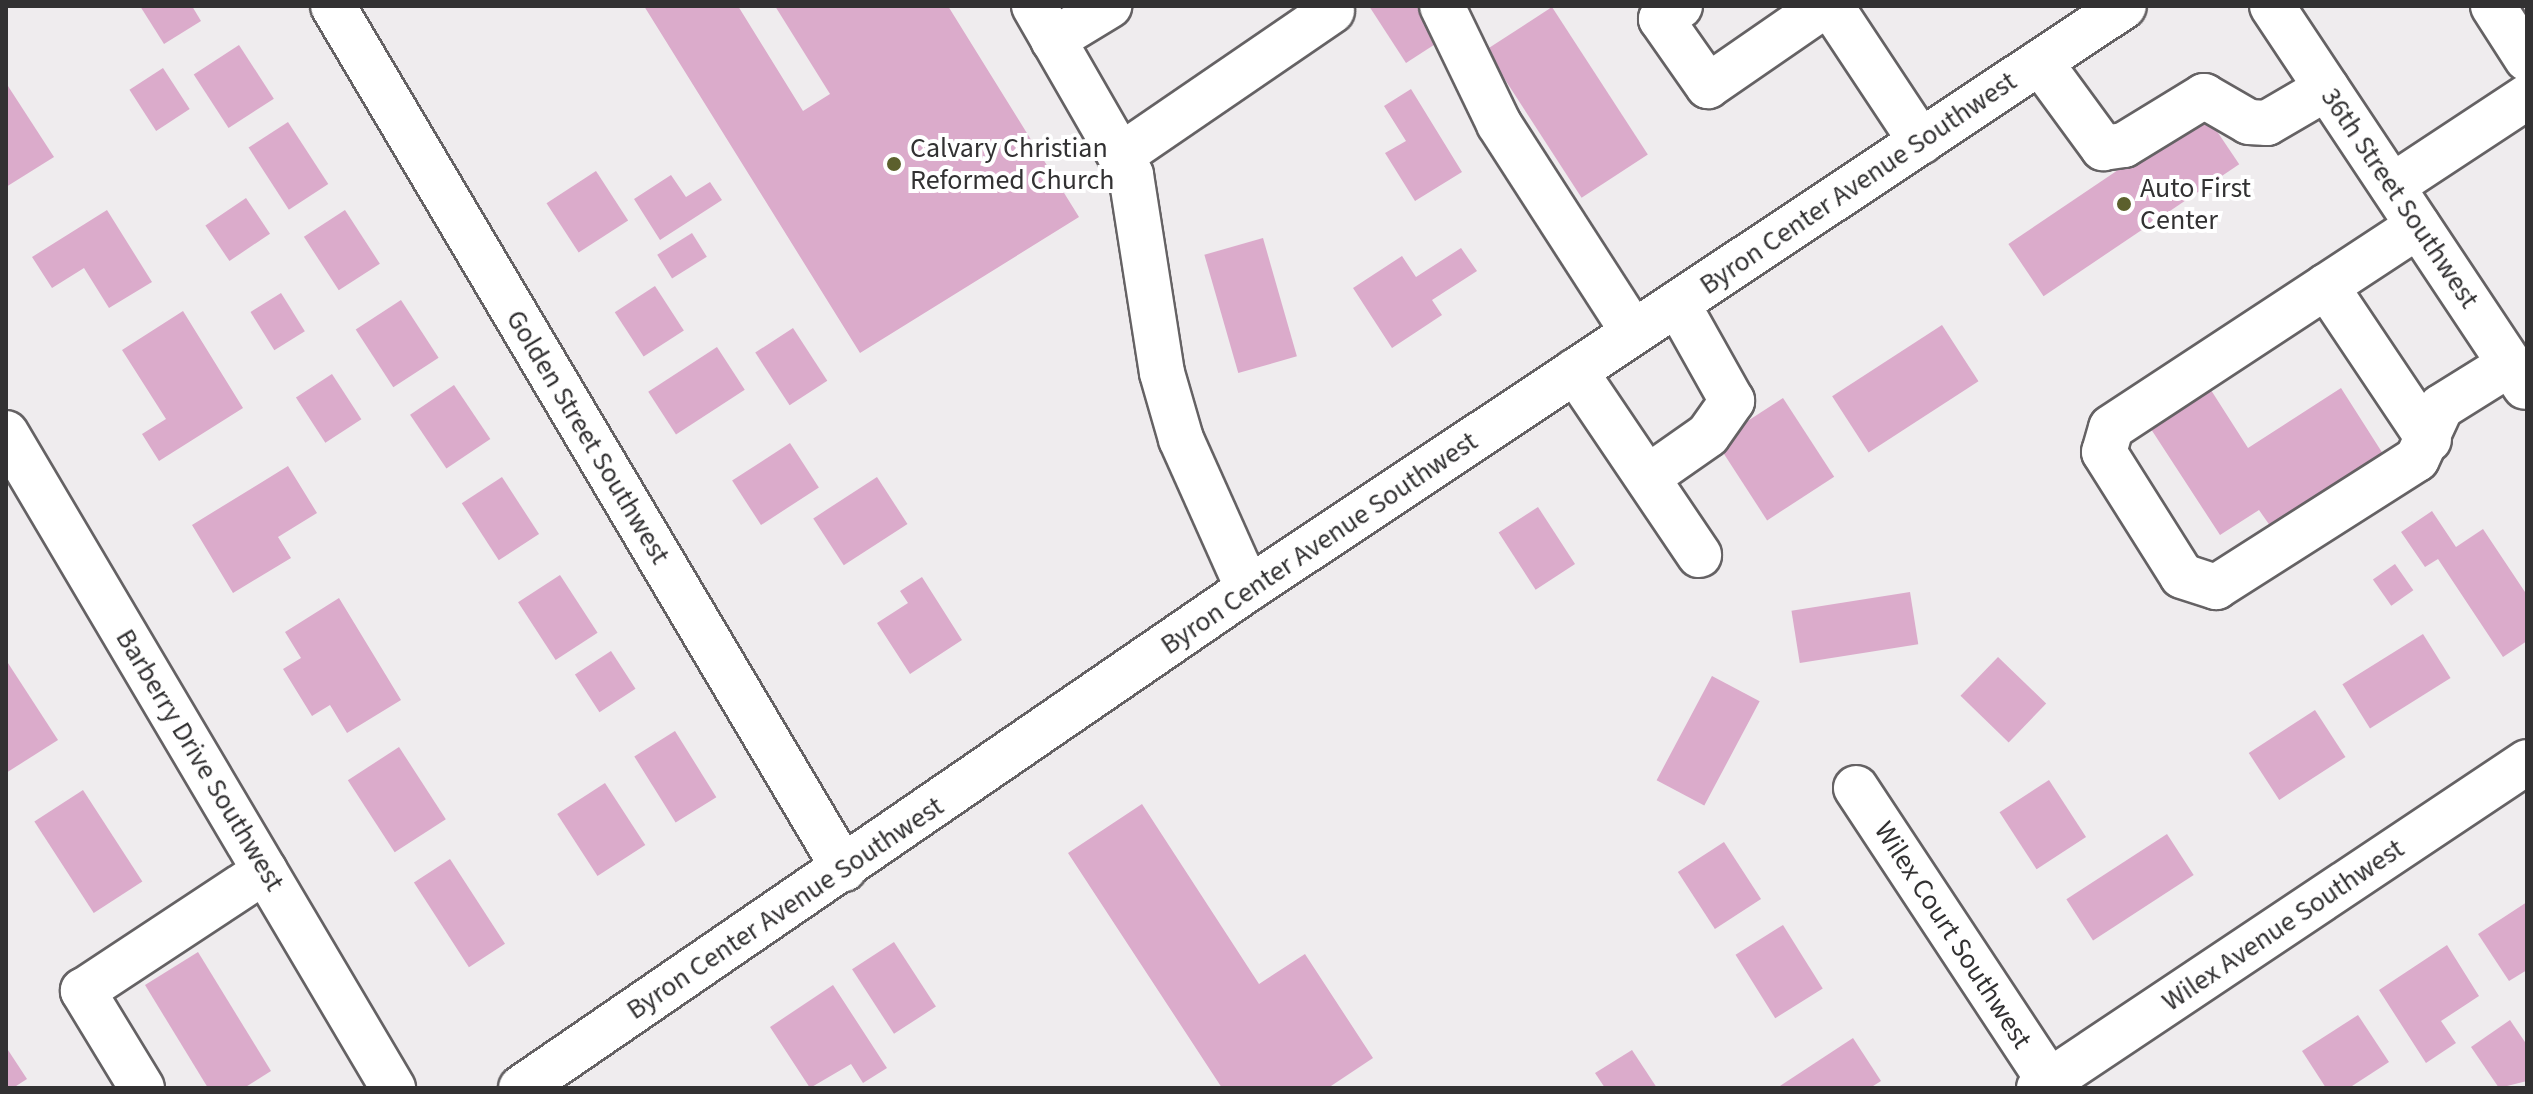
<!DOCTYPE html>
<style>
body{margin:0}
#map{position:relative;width:2533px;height:1094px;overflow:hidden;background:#efecee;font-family:"Source Sans 3",sans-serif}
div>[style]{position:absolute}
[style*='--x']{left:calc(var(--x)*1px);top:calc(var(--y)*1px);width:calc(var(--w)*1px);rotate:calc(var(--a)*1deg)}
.building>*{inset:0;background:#dbabcb;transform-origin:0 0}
.roads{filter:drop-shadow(2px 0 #656264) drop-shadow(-2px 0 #656264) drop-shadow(0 2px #656264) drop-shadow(0 -2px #656264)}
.minor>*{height:44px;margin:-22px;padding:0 22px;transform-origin:22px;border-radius:22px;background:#fff}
.major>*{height:44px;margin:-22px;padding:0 22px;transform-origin:22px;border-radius:22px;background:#fff}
.dots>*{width:22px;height:22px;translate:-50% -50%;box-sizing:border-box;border:4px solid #fff;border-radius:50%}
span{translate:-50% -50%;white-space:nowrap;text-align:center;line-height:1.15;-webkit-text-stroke:8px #fff;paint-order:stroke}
.poi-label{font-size:28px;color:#323132}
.left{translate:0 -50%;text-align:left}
.street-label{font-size:28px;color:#323132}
.frame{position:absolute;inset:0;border:8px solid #323132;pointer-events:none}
</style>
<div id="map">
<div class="building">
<i style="clip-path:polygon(140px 6px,192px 6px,201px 21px,164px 44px)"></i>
<i style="clip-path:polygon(644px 6px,738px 6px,803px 111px,830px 94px,775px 6px,948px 6px,1079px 217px,860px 353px)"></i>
<i style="clip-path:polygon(1369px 6px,1417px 6px,1440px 41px,1406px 63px)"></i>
<i style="left:1552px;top:7px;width:176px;height:79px;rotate:57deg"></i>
<i style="left:239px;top:45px;width:64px;height:54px;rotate:57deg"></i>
<i style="left:163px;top:68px;width:49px;height:40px;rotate:57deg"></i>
<i style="clip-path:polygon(6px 83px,54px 157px,6px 187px)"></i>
<i style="clip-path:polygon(1411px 89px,1462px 172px,1415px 201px,1385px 153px,1406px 141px,1384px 106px)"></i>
<i style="left:2204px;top:112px;width:63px;height:236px;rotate:56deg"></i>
<i style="left:288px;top:122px;width:74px;height:47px;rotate:57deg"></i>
<i style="left:596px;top:171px;width:59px;height:59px;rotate:57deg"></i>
<i style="clip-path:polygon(671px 175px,686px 197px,710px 182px,722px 200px,660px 240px,634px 199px)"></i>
<i style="left:246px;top:198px;width:43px;height:49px;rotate:56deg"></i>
<i style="clip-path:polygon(107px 210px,152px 282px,109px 308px,84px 268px,52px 288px,32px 257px)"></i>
<i style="left:345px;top:210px;width:64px;height:49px;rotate:57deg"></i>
<i style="left:692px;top:233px;width:28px;height:41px;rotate:58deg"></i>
<i style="left:1263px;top:238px;width:123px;height:61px;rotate:74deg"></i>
<i style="clip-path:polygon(1461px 248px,1477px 271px,1432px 300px,1442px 315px,1392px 348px,1353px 288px,1402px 256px,1416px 277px)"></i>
<i style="left:655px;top:286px;width:53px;height:48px;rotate:57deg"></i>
<i style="left:281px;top:293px;width:45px;height:36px;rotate:58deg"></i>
<i style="left:401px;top:300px;width:69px;height:54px;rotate:57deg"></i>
<i style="clip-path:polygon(183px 311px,243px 408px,159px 461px,142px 434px,166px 419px,122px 350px)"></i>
<i style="left:1942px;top:325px;width:67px;height:131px;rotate:57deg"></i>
<i style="left:793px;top:328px;width:63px;height:45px;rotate:57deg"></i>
<i style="left:717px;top:347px;width:51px;height:82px;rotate:57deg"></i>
<i style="left:332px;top:374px;width:54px;height:43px;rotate:57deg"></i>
<i style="left:454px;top:385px;width:65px;height:53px;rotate:56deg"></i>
<i style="clip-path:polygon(2209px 387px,2248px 448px,2341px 388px,2385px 457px,2273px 530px,2259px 510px,2220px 535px,2149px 426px)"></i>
<i style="left:1783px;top:398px;width:94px;height:80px;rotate:57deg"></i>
<i style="left:790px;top:443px;width:53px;height:69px;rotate:57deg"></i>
<i style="clip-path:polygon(288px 466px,317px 513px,278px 537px,291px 558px,233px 593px,192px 525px)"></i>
<i style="left:502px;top:477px;width:68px;height:48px;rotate:57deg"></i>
<i style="left:877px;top:477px;width:56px;height:76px;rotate:57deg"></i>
<i style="left:1538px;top:507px;width:68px;height:47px;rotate:57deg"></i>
<i style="clip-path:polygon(2432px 511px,2456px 547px,2483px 529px,2527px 595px,2527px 641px,2503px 657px,2438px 559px,2425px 567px,2401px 532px)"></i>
<i style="left:2395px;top:564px;width:32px;height:27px;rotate:55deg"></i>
<i style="left:560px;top:575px;width:69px;height:50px;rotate:57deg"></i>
<i style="clip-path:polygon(922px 577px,962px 640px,910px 674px,877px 623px,908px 603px,900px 591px)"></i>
<i style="left:1910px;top:592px;width:53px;height:120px;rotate:81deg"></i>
<i style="clip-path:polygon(339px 598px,401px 700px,347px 733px,330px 705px,312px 716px,283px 669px,301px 658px,285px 632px)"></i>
<i style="left:2423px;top:634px;width:52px;height:95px;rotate:58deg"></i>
<i style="left:611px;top:651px;width:45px;height:43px;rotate:57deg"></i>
<i style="left:1998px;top:657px;width:67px;height:54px;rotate:44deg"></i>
<i style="clip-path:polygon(6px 660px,58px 740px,6px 773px)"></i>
<i style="left:1712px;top:676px;width:54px;height:118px;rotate:28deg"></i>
<i style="left:2315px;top:710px;width:56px;height:79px;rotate:57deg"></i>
<i style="left:675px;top:731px;width:78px;height:48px;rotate:58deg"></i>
<i style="left:399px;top:747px;width:86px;height:61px;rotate:57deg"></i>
<i style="left:2049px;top:780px;width:68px;height:59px;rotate:57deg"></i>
<i style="left:605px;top:783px;width:74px;height:57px;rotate:57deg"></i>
<i style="left:83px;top:790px;width:109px;height:58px;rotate:57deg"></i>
<i style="clip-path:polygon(1142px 804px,1259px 984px,1305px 954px,1373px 1058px,1328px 1088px,1222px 1088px,1068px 853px)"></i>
<i style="left:2167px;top:834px;width:49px;height:120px;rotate:57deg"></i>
<i style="left:1724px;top:842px;width:68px;height:55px;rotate:57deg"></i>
<i style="left:450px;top:859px;width:101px;height:43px;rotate:57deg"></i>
<i style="clip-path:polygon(2527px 902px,2527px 970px,2509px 981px,2478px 934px)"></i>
<i style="left:1783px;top:925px;width:75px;height:56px;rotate:58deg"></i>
<i style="left:894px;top:942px;width:77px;height:50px;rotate:57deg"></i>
<i style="clip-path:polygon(2447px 945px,2479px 996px,2441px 1021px,2456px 1043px,2426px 1063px,2379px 990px)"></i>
<i style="clip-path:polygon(198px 952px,271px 1071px,244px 1088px,208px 1088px,145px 985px)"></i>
<i style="clip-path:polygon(833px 985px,887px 1068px,863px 1083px,851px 1064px,810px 1088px,770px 1027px)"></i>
<i style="clip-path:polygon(2358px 1015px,2389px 1062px,2349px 1088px,2326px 1088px,2302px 1051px)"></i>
<i style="clip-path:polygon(2510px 1020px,2527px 1045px,2527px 1081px,2499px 1088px,2471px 1047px)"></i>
<i style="clip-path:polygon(1853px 1038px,1881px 1081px,1870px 1088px,1777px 1088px)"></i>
<i style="clip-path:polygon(6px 1047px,27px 1079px,13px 1088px,6px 1088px)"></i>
<i style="clip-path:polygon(1632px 1050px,1657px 1088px,1605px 1088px,1595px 1073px)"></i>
</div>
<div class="roads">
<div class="minor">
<i style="--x:333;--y:6;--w:1003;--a:59.37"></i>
<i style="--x:1034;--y:6;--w:195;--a:60.1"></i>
<i style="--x:1131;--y:175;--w:200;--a:81.1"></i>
<i style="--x:1162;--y:373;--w:69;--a:73.9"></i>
<i style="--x:1181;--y:439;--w:164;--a:65.9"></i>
<i style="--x:1442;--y:6;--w:131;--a:64.2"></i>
<i style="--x:1499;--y:124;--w:247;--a:57.2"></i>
<i style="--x:1680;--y:6;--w:23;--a:146"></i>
<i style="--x:1661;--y:19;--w:82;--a:55"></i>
<i style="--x:1708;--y:86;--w:141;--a:-34.6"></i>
<i style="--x:1831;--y:6;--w:163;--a:56.5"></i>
<i style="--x:2272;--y:6;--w:457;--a:56.4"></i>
<i style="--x:2493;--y:6;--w:63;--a:57.3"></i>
<i style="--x:1053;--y:40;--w:66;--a:-31.3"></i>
<i style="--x:2040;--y:62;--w:107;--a:53.8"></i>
<i style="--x:2103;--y:148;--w:21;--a:-8"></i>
<i style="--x:2124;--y:145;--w:94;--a:-31.5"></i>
<i style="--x:2204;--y:96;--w:52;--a:30"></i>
<i style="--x:2249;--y:122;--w:18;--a:3"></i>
<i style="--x:2267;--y:123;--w:69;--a:-30.3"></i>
<i style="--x:1120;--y:156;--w:257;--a:-34.4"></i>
<i style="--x:2392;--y:186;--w:162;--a:-33.4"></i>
<i style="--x:2418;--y:226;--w:367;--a:146.7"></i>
<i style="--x:2111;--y:428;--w:25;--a:106"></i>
<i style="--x:2104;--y:452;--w:146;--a:57.8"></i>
<i style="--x:2182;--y:576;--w:36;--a:18"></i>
<i style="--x:2216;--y:587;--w:238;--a:-32.5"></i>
<i style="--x:2417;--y:459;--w:57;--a:-65.2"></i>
<i style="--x:2441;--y:407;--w:81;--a:-31.9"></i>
<i style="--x:2326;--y:286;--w:185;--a:56.2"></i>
<i style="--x:1575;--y:371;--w:222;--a:56"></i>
<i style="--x:6;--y:433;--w:761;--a:59.42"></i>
<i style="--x:1648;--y:477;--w:73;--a:-35"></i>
<i style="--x:1708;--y:435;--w:42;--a:-54.8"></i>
<i style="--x:1732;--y:401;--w:112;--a:-119.3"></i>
<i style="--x:1856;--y:788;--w:351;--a:56.6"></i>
<i style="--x:142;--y:1088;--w:114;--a:-121.3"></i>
<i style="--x:83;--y:991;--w:218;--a:-33.4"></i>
<i style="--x:2039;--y:1088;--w:587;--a:-33.74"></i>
</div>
<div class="major">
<i style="--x:521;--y:1088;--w:882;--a:-34.47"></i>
<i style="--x:1248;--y:589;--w:1052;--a:-33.64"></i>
</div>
</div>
<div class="dots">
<i style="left:894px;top:164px;background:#5c602d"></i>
<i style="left:2124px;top:204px;background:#5c602d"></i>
</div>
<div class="poi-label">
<span class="left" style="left:910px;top:164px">Calvary Christian<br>Reformed Church</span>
<span class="left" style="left:2140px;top:204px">Auto First<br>Center</span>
</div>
<div class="street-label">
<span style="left:1858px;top:183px;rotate:-34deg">Byron Center Avenue Southwest</span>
<span style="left:2400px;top:198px;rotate:56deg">36th Street Southwest</span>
<span style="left:588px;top:437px;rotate:59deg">Golden Street Southwest</span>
<span style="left:1319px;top:543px;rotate:-34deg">Byron Center Avenue Southwest</span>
<span style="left:200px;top:760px;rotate:59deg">Barberry Drive Southwest</span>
<span style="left:785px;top:908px;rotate:-34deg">Byron Center Avenue Southwest</span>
<span style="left:2283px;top:925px;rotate:-34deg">Wilex Avenue Southwest</span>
<span style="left:1953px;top:935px;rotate:57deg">Wilex Court Southwest</span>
</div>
<div class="frame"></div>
</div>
